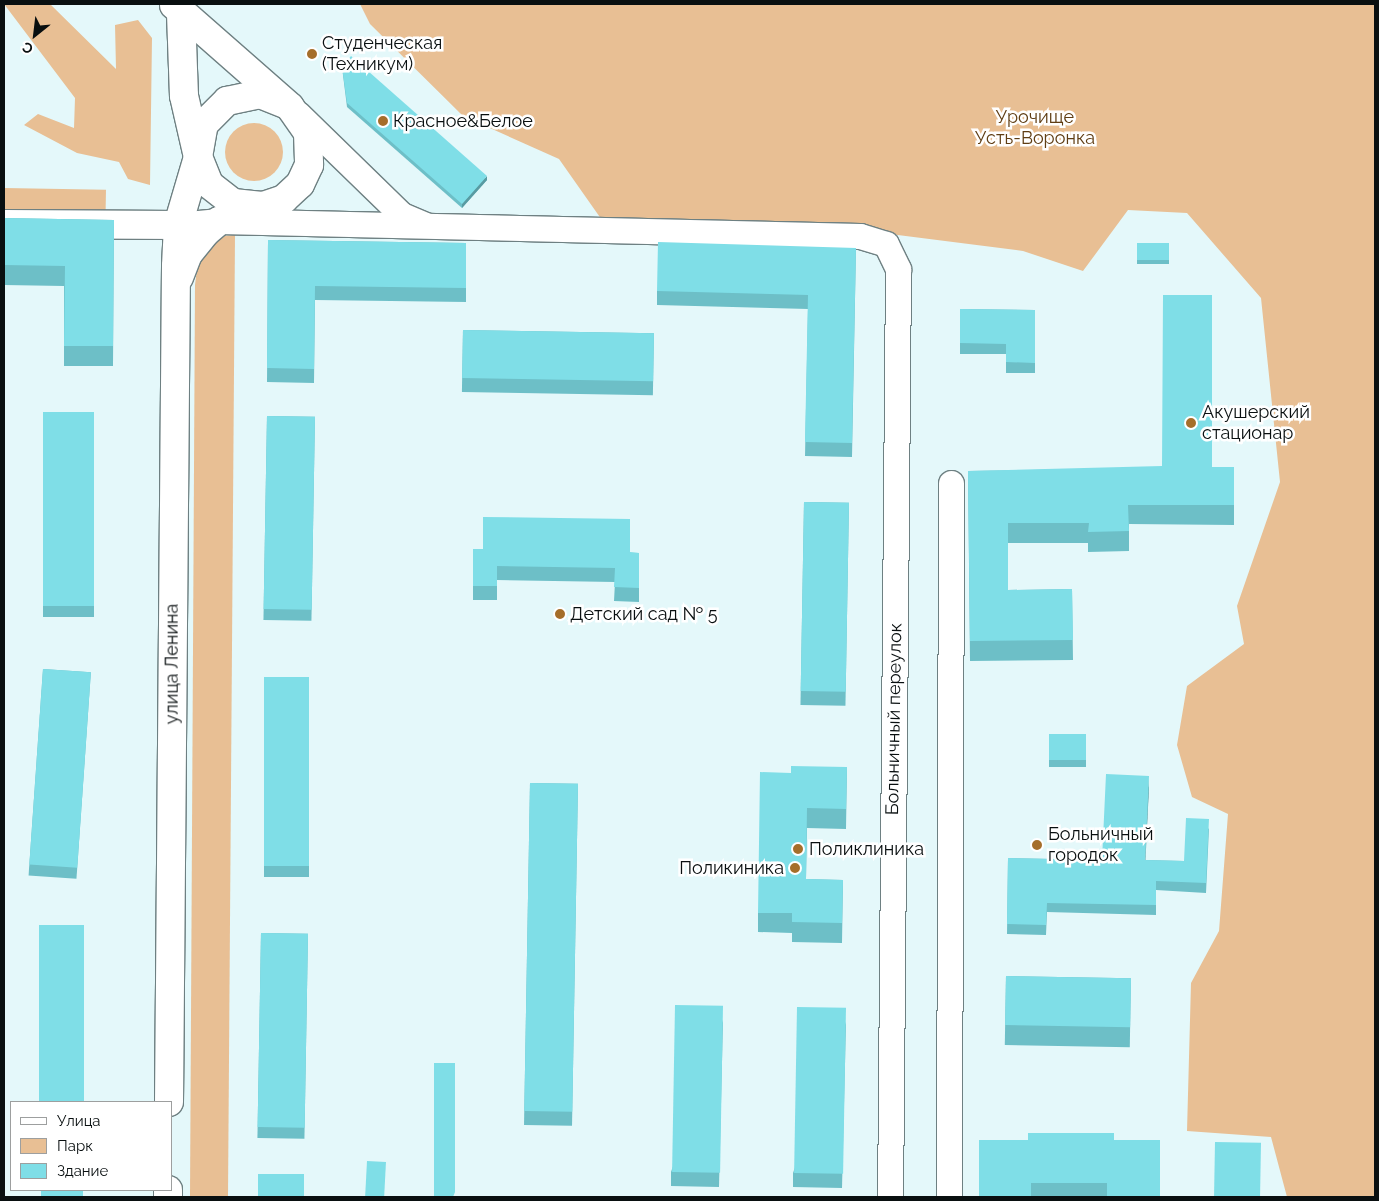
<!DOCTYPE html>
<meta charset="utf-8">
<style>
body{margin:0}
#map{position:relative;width:1379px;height:1201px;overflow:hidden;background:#e4f8fa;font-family:Raleway,sans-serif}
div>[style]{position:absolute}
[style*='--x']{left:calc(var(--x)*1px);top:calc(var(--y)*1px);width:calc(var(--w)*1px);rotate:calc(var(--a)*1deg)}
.green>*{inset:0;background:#e8bf94;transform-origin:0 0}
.round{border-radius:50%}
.roads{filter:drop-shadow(1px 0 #6e8082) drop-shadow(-1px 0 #6e8082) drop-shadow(0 1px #6e8082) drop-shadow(0 -1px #6e8082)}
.minor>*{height:25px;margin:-12.5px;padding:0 12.5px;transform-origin:12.5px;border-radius:12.5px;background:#fff}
.tertiary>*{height:28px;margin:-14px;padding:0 14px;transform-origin:14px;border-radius:14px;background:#fff}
.secondary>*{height:28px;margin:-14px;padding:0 14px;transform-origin:14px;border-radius:14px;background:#fff}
.wall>*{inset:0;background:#6dbfc7;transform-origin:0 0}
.shaded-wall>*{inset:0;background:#599ba2}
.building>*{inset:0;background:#7fdee7;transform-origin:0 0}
.dots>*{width:14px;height:14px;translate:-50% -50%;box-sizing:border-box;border:2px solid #fff;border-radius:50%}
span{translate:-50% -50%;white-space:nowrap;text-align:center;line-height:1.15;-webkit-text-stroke:5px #fff;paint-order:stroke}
.poi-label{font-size:18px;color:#090f10}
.left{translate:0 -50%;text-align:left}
.right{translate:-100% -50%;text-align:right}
.park-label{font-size:18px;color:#5f3d13}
.street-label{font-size:18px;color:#090f10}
.frame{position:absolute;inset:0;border:5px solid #090f10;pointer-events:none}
.legend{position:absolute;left:10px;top:1101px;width:162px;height:90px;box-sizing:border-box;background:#fff;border:1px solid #9d9f9f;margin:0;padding:6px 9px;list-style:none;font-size:15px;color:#090f10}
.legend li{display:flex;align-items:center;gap:10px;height:25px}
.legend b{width:25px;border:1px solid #9d9f9f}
.north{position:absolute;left:10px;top:10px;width:50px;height:50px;-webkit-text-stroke:4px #fff;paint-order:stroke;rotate:209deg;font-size:14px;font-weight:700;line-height:20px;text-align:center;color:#090f10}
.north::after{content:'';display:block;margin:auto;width:18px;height:22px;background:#090f10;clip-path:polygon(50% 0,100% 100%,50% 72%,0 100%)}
</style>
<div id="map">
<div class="green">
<i style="clip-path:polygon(4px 4px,50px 4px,116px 69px,115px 25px,138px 20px,152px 38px,150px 185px,128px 179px,119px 162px,77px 153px,24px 125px,38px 114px,74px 128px,75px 98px)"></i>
<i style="clip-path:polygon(360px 4px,1375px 4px,1375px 1197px,1287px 1197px,1271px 1137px,1187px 1131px,1191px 983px,1219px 931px,1228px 814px,1192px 797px,1177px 745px,1187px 686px,1244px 644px,1237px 606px,1280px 482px,1261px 298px,1187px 213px,1128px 210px,1083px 271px,1023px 251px,819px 225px,604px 223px,559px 159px,463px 116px,370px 24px)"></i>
<i class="round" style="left:225px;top:123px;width:58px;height:58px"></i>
<i style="left:4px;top:188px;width:102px;height:22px;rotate:1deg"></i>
<i style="clip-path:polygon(235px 235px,228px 1197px,190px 1197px,195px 285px,198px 260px,219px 236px)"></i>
</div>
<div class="roads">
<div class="minor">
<i style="--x:298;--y:114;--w:145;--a:44.2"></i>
<i style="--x:402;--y:215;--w:25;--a:23"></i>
<i style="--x:178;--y:225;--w:41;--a:-5.6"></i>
<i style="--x:219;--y:221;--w:641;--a:1.34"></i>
<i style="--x:860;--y:236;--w:27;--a:17"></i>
<i style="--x:886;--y:244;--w:28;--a:64"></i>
<i style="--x:898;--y:269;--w:928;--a:90.49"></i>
<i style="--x:949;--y:1197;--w:714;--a:-89.84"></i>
</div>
<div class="tertiary">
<i style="--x:4;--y:224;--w:174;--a:0.3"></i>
</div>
<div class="secondary">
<i style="--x:174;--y:5;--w:154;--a:41.3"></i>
<i style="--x:290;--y:107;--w:32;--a:55"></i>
<i style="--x:308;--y:133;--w:32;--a:88"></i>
<i style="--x:309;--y:165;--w:21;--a:115"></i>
<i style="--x:300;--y:184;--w:22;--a:137"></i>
<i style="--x:284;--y:199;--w:69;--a:161.3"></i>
<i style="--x:219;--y:221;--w:17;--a:140"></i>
<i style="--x:206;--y:232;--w:28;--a:129"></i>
<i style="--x:188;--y:254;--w:25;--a:111"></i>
<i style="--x:262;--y:206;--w:29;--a:-174"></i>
<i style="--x:233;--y:203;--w:31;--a:-142"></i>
<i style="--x:209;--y:184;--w:29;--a:-112"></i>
<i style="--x:198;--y:157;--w:34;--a:-80"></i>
<i style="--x:204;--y:124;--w:33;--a:-45"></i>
<i style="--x:227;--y:101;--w:34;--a:-12"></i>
<i style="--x:260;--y:94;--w:27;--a:22"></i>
<i style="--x:169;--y:1102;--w:836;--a:-89.52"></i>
<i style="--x:176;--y:266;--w:41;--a:-87.2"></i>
<i style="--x:178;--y:225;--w:71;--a:-73.6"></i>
<i style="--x:198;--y:157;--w:63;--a:-102.9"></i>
<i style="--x:184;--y:96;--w:80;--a:-92.1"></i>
<i style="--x:168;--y:1197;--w:7;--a:-90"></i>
</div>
</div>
<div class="wall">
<i style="clip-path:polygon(342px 67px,487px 180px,462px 208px,347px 107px)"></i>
<i style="clip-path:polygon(4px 218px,114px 220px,113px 366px,64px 366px,64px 286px,4px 285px)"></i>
<i style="clip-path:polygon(268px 240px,466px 243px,466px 302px,315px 300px,314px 383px,267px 382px)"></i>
<i style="left:1137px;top:243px;width:32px;height:21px"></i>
<i style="clip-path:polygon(856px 248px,852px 457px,805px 456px,808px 309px,657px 305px,657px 291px)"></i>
<i style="clip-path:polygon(960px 309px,1035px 310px,1035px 373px,1006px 373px,1006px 354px,960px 354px)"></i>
<i style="left:463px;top:330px;width:191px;height:62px;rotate:1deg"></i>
<i style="left:43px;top:412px;width:51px;height:205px"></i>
<i style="left:267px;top:416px;width:48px;height:204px;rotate:1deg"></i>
<i style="clip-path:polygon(1212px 467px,1234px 467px,1234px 525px,1129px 524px,1129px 551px,1088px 552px,1088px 543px,1008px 543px,1008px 590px,1072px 589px,1073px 660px,970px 661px,968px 471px)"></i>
<i style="left:804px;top:502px;width:45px;height:203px;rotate:1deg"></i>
<i style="clip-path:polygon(473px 549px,639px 553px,639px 602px,614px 601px,615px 582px,497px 580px,497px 600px,473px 600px)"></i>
<i style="left:43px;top:669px;width:48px;height:207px;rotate:4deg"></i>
<i style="left:264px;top:677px;width:45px;height:200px"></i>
<i style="left:1049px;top:734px;width:37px;height:33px"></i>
<i style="clip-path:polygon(847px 767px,846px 829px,807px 828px,806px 879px,843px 880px,842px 943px,792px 942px,792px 933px,758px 932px,758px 913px,791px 773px)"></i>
<i style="left:530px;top:783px;width:48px;height:342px;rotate:1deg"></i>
<i style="clip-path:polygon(1149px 786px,1145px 860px,1184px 861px,1209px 828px,1206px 893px,1156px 890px,1156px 915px,1047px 912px,1046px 935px,1007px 934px,1008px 858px,1102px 860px)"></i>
<i style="left:261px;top:933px;width:47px;height:205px;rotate:1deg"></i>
<i style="left:1006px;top:976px;width:125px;height:69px;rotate:1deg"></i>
<i style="clip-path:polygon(723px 1020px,719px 1187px,671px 1186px,671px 1172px)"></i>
<i style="clip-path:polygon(846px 1022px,842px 1188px,793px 1187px,793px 1173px)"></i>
<i style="clip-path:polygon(1114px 1140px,1160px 1197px,979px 1197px)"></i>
</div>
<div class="shaded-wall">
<i style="clip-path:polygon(487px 176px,487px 180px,462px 208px,462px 204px)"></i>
<i style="clip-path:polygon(1149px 776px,1149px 786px,1145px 870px,1145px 860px)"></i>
</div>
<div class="building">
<i style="clip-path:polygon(351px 56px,487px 176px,462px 204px,347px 103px,342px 67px)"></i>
<i style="clip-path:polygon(4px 218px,114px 220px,113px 346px,64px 346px,65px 266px,4px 265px)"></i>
<i style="clip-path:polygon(268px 240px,466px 243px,466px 288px,315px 286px,314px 369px,267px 368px)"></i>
<i style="clip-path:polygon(658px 242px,856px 248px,852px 443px,805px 442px,808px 295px,657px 291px)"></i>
<i style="left:1137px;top:243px;width:32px;height:17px"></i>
<i style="clip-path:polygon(1163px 295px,1212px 295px,1212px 467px,1234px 467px,1234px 505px,1128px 505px,1129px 531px,1088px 532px,1089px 523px,1008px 523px,1008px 590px,1072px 589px,1073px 640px,970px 641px,968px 471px,1162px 466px)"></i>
<i style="clip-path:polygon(960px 309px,1035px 310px,1035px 363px,1006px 362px,1006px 344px,960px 343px)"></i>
<i style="left:463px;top:330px;width:191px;height:48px;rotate:1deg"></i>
<i style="left:43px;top:412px;width:51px;height:194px"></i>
<i style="left:267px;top:416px;width:48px;height:193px;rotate:1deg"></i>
<i style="left:804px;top:502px;width:45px;height:189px;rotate:1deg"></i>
<i style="clip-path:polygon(483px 517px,630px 519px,630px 552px,639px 553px,639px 588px,614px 587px,615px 568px,497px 566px,497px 586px,473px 586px,473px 549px,483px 549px)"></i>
<i style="left:43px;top:669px;width:48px;height:196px;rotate:4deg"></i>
<i style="left:264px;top:677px;width:45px;height:189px"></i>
<i style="left:1049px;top:734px;width:37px;height:26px"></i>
<i style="clip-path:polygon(791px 766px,847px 767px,846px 809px,807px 808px,806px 879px,843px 880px,842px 923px,792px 922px,792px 913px,758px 913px,760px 772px,791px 773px)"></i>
<i style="clip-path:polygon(1106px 774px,1149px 776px,1145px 860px,1184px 861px,1186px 818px,1209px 819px,1206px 883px,1156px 881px,1156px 905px,1047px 903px,1046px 925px,1007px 924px,1008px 858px,1102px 860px)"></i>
<i style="left:530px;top:783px;width:48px;height:328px;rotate:1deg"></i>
<i style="left:39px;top:925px;width:45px;height:177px"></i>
<i style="left:261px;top:933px;width:47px;height:194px;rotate:1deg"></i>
<i style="left:1006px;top:976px;width:125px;height:49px;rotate:1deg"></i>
<i style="left:675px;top:1005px;width:48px;height:167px;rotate:1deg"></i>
<i style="left:797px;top:1007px;width:49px;height:166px;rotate:1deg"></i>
<i style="clip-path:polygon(434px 1063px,455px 1063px,455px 1192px,453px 1197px,434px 1197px)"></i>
<i style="clip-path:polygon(1028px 1133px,1114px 1133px,1114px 1140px,1160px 1140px,1160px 1197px,1107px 1197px,1107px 1183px,1031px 1183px,1031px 1197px,979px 1197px,979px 1140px,1028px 1140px)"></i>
<i style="left:1215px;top:1142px;width:46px;height:55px;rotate:1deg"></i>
<i style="left:367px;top:1161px;width:19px;height:36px;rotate:3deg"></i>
<i style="left:258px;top:1174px;width:46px;height:23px"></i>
<i style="left:41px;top:1190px;width:42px;height:7px"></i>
</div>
<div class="dots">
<i style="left:312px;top:54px;background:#a56e2a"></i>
<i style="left:383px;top:121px;background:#a56e2a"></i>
<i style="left:1191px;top:423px;background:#a56e2a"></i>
<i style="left:560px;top:614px;background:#a56e2a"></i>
<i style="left:1037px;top:845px;background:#a56e2a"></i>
<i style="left:798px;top:849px;background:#a56e2a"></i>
<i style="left:795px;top:868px;background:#a56e2a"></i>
</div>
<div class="poi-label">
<span class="left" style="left:322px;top:54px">Студенческая<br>(Техникум)</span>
<span class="left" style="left:393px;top:121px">Красное&amp;Белое</span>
<span class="left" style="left:1202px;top:423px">Акушерский<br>стационар</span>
<span class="left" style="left:570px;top:614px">Детский сад № 5</span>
<span class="left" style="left:1048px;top:845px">Больничный<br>городок</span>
<span class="left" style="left:809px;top:849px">Поликлиника</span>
<span class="right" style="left:784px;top:868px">Поликиника</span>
</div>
<div class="park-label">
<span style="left:1035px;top:128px">Урочище<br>Усть-Воронка</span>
</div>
<div class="street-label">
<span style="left:172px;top:664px;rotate:-90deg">улица Ленина</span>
<span style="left:894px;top:719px;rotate:-89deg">Больничный переулок</span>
</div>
<div class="frame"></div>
<ul class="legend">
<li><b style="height:6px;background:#fff"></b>Улица</li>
<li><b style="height:14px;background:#e8bf94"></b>Парк</li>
<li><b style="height:14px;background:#7fdee7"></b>Здание</li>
</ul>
<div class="north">С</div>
</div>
